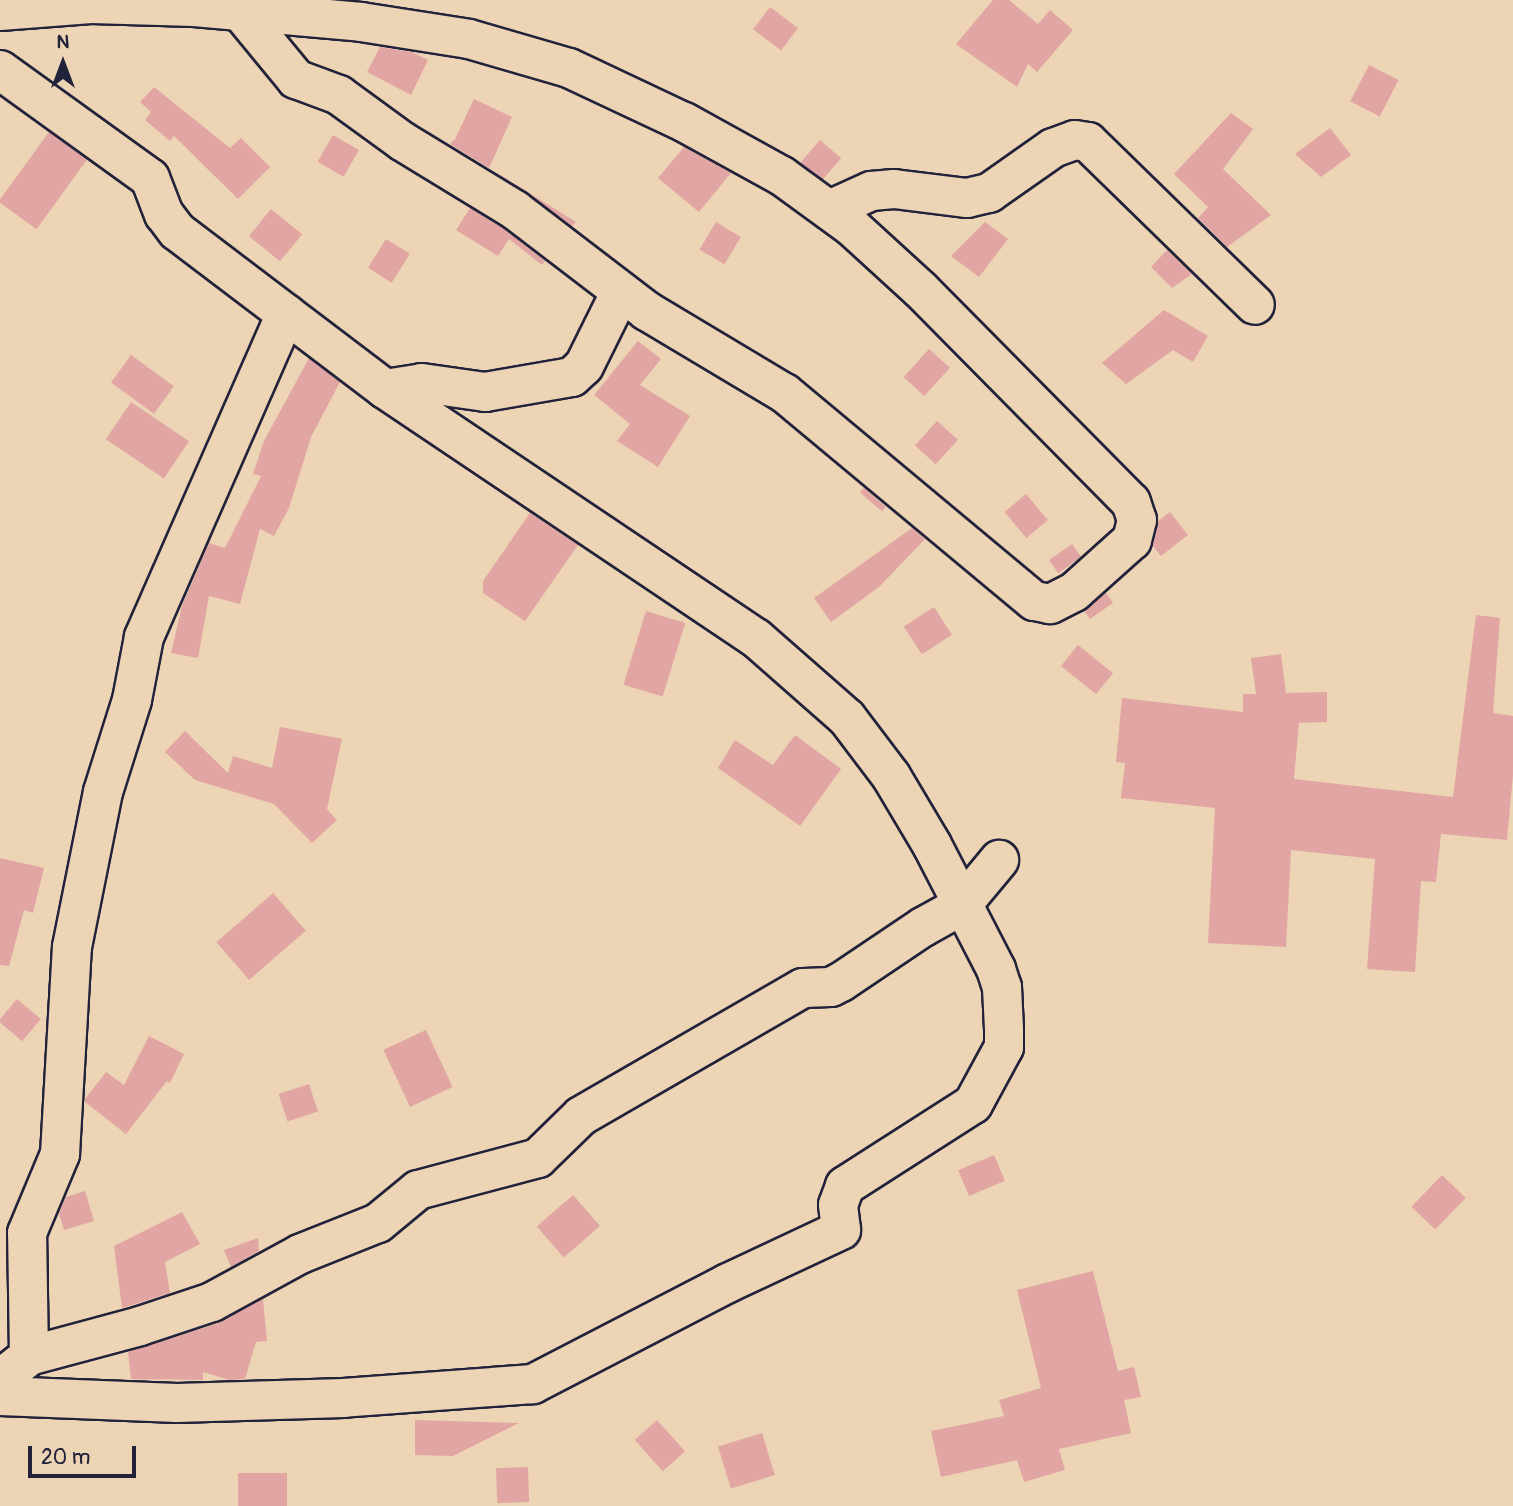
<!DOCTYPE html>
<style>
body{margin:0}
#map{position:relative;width:1513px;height:1506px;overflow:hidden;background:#ecd4b4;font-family:Pangolin,sans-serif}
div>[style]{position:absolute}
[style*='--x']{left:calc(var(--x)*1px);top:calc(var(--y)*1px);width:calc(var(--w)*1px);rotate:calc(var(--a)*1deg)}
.building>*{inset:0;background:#e1a6a3;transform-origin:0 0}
.roads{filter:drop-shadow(2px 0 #22223b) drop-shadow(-2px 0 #22223b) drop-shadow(0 2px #22223b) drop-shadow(0 -2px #22223b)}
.street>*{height:38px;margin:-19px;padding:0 19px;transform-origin:19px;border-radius:19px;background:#ecd4b4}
span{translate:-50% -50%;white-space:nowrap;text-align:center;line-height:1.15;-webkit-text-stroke:5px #ecd4b4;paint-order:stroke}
.north{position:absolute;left:28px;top:28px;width:70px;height:70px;-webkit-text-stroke:5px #ecd4b4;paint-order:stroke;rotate:0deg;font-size:19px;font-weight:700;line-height:28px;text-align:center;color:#22223b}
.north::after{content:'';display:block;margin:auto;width:24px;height:32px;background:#22223b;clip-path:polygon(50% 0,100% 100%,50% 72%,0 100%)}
.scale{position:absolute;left:28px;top:1446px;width:108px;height:32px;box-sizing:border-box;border:4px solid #22223b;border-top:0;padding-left:9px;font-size:21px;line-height:24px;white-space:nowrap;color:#22223b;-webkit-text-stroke:5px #ecd4b4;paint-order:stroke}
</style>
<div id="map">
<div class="building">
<i style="clip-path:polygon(993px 0,1009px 0,1038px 24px,1050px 10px,1073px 30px,1037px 72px,1028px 64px,1017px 87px,956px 44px)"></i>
<i style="left:770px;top:7px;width:35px;height:28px;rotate:37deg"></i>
<i style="clip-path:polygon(380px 47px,412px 52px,428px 60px,411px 95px,367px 72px)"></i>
<i style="left:1369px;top:65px;width:33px;height:41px;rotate:27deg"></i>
<i style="clip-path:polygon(154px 87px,230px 148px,241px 138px,270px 167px,238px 199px,174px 136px,170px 141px,145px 120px,151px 112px,140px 102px)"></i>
<i style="clip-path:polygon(474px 99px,512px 117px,489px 168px,450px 144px,455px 139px)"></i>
<i style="clip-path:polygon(1231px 113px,1253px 129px,1223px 169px,1271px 215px,1227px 247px,1198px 218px,1208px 207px,1174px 174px)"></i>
<i style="clip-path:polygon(1330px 128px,1351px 155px,1321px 177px,1295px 154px)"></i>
<i style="left:49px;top:132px;width:47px;height:86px;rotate:36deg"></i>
<i style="left:333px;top:135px;width:30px;height:31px;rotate:30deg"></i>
<i style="left:820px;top:140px;width:28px;height:30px;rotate:41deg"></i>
<i style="clip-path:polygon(684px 147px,731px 173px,699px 212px,658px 178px)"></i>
<i style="clip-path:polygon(494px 171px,576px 222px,572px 226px)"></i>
<i style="clip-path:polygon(470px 208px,503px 228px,545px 261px,542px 265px,509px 239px,498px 256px,456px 230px)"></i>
<i style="left:271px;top:209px;width:40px;height:35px;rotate:39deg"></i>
<i style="left:716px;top:222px;width:29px;height:32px;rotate:31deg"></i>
<i style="clip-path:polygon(985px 222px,1008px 239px,979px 277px,951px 256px)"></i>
<i style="left:386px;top:239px;width:28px;height:34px;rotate:32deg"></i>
<i style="clip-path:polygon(1167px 250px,1192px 274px,1172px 288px,1151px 267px)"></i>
<i style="clip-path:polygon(1164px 310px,1208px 336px,1193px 362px,1173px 350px,1126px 384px,1102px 363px)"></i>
<i style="clip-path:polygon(638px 341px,661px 359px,640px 385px,690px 416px,658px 467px,617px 441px,630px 424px,594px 395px)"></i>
<i style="left:929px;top:349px;width:28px;height:38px;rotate:42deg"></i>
<i style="left:131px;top:355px;width:53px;height:34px;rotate:36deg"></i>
<i style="clip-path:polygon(309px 358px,340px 382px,311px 437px,289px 508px,274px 536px,260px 529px,240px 604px,209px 596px,198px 658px,171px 653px,182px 606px,209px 543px,225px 548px,261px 476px,253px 474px,264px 441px)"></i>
<i style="left:131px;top:402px;width:70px;height:45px;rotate:34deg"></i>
<i style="left:937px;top:421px;width:28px;height:33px;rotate:42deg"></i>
<i style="left:864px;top:488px;width:29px;height:6px;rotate:41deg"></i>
<i style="left:1026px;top:494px;width:34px;height:28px;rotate:50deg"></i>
<i style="clip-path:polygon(1170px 512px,1188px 535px,1161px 556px,1153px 546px,1158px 521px)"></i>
<i style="clip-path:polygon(530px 513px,578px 545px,525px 621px,483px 593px,483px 581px)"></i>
<i style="clip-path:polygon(912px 528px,925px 539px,879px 587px,831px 622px,814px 598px)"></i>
<i style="left:1072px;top:544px;width:16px;height:28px;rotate:55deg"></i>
<i style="clip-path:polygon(1106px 593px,1113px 603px,1090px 619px,1084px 611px)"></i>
<i style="left:934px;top:607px;width:33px;height:36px;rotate:57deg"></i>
<i style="left:646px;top:611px;width:41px;height:77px;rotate:17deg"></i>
<i style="clip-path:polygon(1476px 615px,1500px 618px,1493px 713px,1513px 716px,1513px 775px,1507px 840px,1441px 834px,1436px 882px,1421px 881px,1415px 972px,1367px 969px,1375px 859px,1291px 850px,1286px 947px,1208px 943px,1215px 808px,1121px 798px,1125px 763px,1116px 762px,1122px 698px,1243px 712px,1243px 694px,1256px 694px,1251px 658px,1281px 654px,1286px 693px,1327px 692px,1327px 722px,1299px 723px,1294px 779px,1453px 797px)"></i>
<i style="left:1078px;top:645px;width:45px;height:27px;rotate:39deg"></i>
<i style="clip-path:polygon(280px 727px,342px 739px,327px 809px,337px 820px,312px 843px,274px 804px,195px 780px,165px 752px,185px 731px,228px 773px,233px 756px,272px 768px)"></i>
<i style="clip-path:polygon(795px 735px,841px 769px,800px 826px,718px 768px,735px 740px,773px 765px)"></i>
<i style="clip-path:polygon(0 858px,44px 868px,33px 913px,24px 910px,9px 966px,0 965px)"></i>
<i style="left:273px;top:893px;width:50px;height:75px;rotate:49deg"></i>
<i style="left:17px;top:999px;width:31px;height:29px;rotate:40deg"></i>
<i style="left:426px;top:1030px;width:63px;height:47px;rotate:65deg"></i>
<i style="clip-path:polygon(149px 1036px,184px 1054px,170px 1083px,167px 1081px,126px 1134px,85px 1102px,85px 1099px,106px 1072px,124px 1085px)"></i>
<i style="left:309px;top:1084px;width:29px;height:32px;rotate:72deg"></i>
<i style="left:994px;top:1155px;width:28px;height:39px;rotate:67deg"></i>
<i style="left:1442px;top:1175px;width:33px;height:44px;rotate:44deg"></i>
<i style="clip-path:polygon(85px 1191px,94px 1221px,64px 1230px,59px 1214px,66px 1197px)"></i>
<i style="left:573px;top:1195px;width:41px;height:48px;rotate:49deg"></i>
<i style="clip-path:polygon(182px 1212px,200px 1244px,165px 1262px,170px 1293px,122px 1308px,114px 1246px)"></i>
<i style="clip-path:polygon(258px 1238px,259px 1251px,231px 1267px,224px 1250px)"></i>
<i style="clip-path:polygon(1093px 1271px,1118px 1371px,1134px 1367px,1141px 1397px,1124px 1400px,1131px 1433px,1059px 1449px,1065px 1470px,1024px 1482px,1017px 1460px,941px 1477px,931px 1431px,1004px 1416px,999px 1400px,1041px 1388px,1017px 1290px)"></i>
<i style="clip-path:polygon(263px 1299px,267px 1341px,256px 1342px,245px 1379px,229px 1380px,203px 1372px,203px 1380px,131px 1379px,128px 1352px,219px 1323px)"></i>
<i style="clip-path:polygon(415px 1420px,519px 1423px,453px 1456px,415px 1455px)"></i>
<i style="left:657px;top:1420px;width:42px;height:30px;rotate:48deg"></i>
<i style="left:762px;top:1433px;width:44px;height:46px;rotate:73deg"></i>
<i style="left:528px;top:1467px;width:35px;height:32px;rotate:88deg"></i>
<i style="left:287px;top:1473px;width:33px;height:49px;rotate:90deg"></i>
</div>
<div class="roads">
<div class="street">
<i style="--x:0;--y:11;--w:91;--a:-4.4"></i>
<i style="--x:91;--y:4;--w:103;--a:1.7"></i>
<i style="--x:194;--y:7;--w:168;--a:5.1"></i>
<i style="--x:361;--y:22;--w:109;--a:8.9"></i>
<i style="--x:469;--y:39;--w:104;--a:16.2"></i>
<i style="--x:569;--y:68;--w:127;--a:25.2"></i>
<i style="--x:684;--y:122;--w:112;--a:28.9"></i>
<i style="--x:782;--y:176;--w:87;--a:36.1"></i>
<i style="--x:852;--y:227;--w:93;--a:42.4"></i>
<i style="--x:921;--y:290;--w:298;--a:45.3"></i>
<i style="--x:1131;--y:502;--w:19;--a:72"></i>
<i style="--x:1137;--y:520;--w:21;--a:104"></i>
<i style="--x:1132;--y:540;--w:78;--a:138.1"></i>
<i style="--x:1074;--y:592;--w:27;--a:153"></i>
<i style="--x:1050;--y:604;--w:16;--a:-169"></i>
<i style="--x:1034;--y:601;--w:325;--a:-140.2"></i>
<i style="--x:784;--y:393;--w:160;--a:-149.1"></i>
<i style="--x:647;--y:311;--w:166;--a:-142.6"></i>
<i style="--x:515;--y:210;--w:132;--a:-148.6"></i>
<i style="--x:402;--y:141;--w:78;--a:-143.9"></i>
<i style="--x:339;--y:95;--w:46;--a:-159.6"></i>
<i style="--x:296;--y:79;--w:87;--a:-129.4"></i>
<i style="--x:0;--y:70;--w:185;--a:35.8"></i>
<i style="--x:150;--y:178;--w:39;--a:69"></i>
<i style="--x:164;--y:214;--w:21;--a:53"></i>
<i style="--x:177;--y:231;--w:261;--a:37.2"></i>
<i style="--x:385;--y:389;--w:447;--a:33.9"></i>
<i style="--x:756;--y:638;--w:121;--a:41.3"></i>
<i style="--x:847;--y:718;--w:73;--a:52.8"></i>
<i style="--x:891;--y:776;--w:80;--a:59.3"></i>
<i style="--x:932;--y:845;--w:140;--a:62.7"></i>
<i style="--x:996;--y:969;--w:19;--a:72"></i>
<i style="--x:1002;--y:987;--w:43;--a:87.3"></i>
<i style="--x:1004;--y:1030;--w:17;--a:90"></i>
<i style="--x:1004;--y:1047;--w:65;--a:118.5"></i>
<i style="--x:973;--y:1104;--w:152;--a:147.4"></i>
<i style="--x:845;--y:1186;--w:20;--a:110"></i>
<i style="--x:838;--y:1205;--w:25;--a:83"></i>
<i style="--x:841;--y:1230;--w:125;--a:154.9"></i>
<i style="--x:728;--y:1283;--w:220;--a:152.6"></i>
<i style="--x:533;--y:1384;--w:190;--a:175.8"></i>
<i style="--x:344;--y:1398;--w:167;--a:178.3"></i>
<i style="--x:177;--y:1403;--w:177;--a:-177.7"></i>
<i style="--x:829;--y:210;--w:46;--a:-24.3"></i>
<i style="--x:871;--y:191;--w:23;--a:-5"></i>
<i style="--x:894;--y:189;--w:74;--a:7"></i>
<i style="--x:967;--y:198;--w:23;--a:-13"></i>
<i style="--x:989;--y:193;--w:78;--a:-35.1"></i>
<i style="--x:1053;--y:148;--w:23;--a:-20"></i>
<i style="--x:1075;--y:140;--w:13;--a:9"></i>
<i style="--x:1088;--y:142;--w:233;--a:44.3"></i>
<i style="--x:385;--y:389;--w:37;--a:-9"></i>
<i style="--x:422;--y:383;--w:64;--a:8.1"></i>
<i style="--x:485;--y:392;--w:88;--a:-9.8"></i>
<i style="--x:572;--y:377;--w:16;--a:-43"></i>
<i style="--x:584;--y:366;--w:81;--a:-63.7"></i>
<i style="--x:29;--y:1356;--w:123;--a:-90.9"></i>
<i style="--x:27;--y:1233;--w:86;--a:-67.3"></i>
<i style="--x:60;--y:1154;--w:207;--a:-86.7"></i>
<i style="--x:72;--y:947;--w:158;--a:-78.7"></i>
<i style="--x:103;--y:792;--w:96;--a:-72.5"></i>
<i style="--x:132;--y:700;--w:64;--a:-79.2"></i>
<i style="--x:144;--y:637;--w:353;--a:-66.3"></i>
<i style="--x:0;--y:1379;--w:37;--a:-38"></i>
<i style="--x:29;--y:1356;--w:115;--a:-15.1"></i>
<i style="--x:140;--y:1326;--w:76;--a:-18.4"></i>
<i style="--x:212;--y:1302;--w:100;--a:-28.6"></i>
<i style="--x:300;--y:1254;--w:84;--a:-21.7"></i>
<i style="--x:378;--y:1223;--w:52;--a:-39.5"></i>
<i style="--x:418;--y:1190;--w:124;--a:-14.9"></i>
<i style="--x:538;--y:1158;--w:60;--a:-44.3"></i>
<i style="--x:581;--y:1116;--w:256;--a:-30"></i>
<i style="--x:803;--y:988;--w:28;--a:-2"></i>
<i style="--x:831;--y:987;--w:11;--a:-27"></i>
<i style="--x:841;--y:982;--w:99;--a:-33.9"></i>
<i style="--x:923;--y:927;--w:43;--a:-28.9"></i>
<i style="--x:961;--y:906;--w:60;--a:-50.4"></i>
</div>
</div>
<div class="north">N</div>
<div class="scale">20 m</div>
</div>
